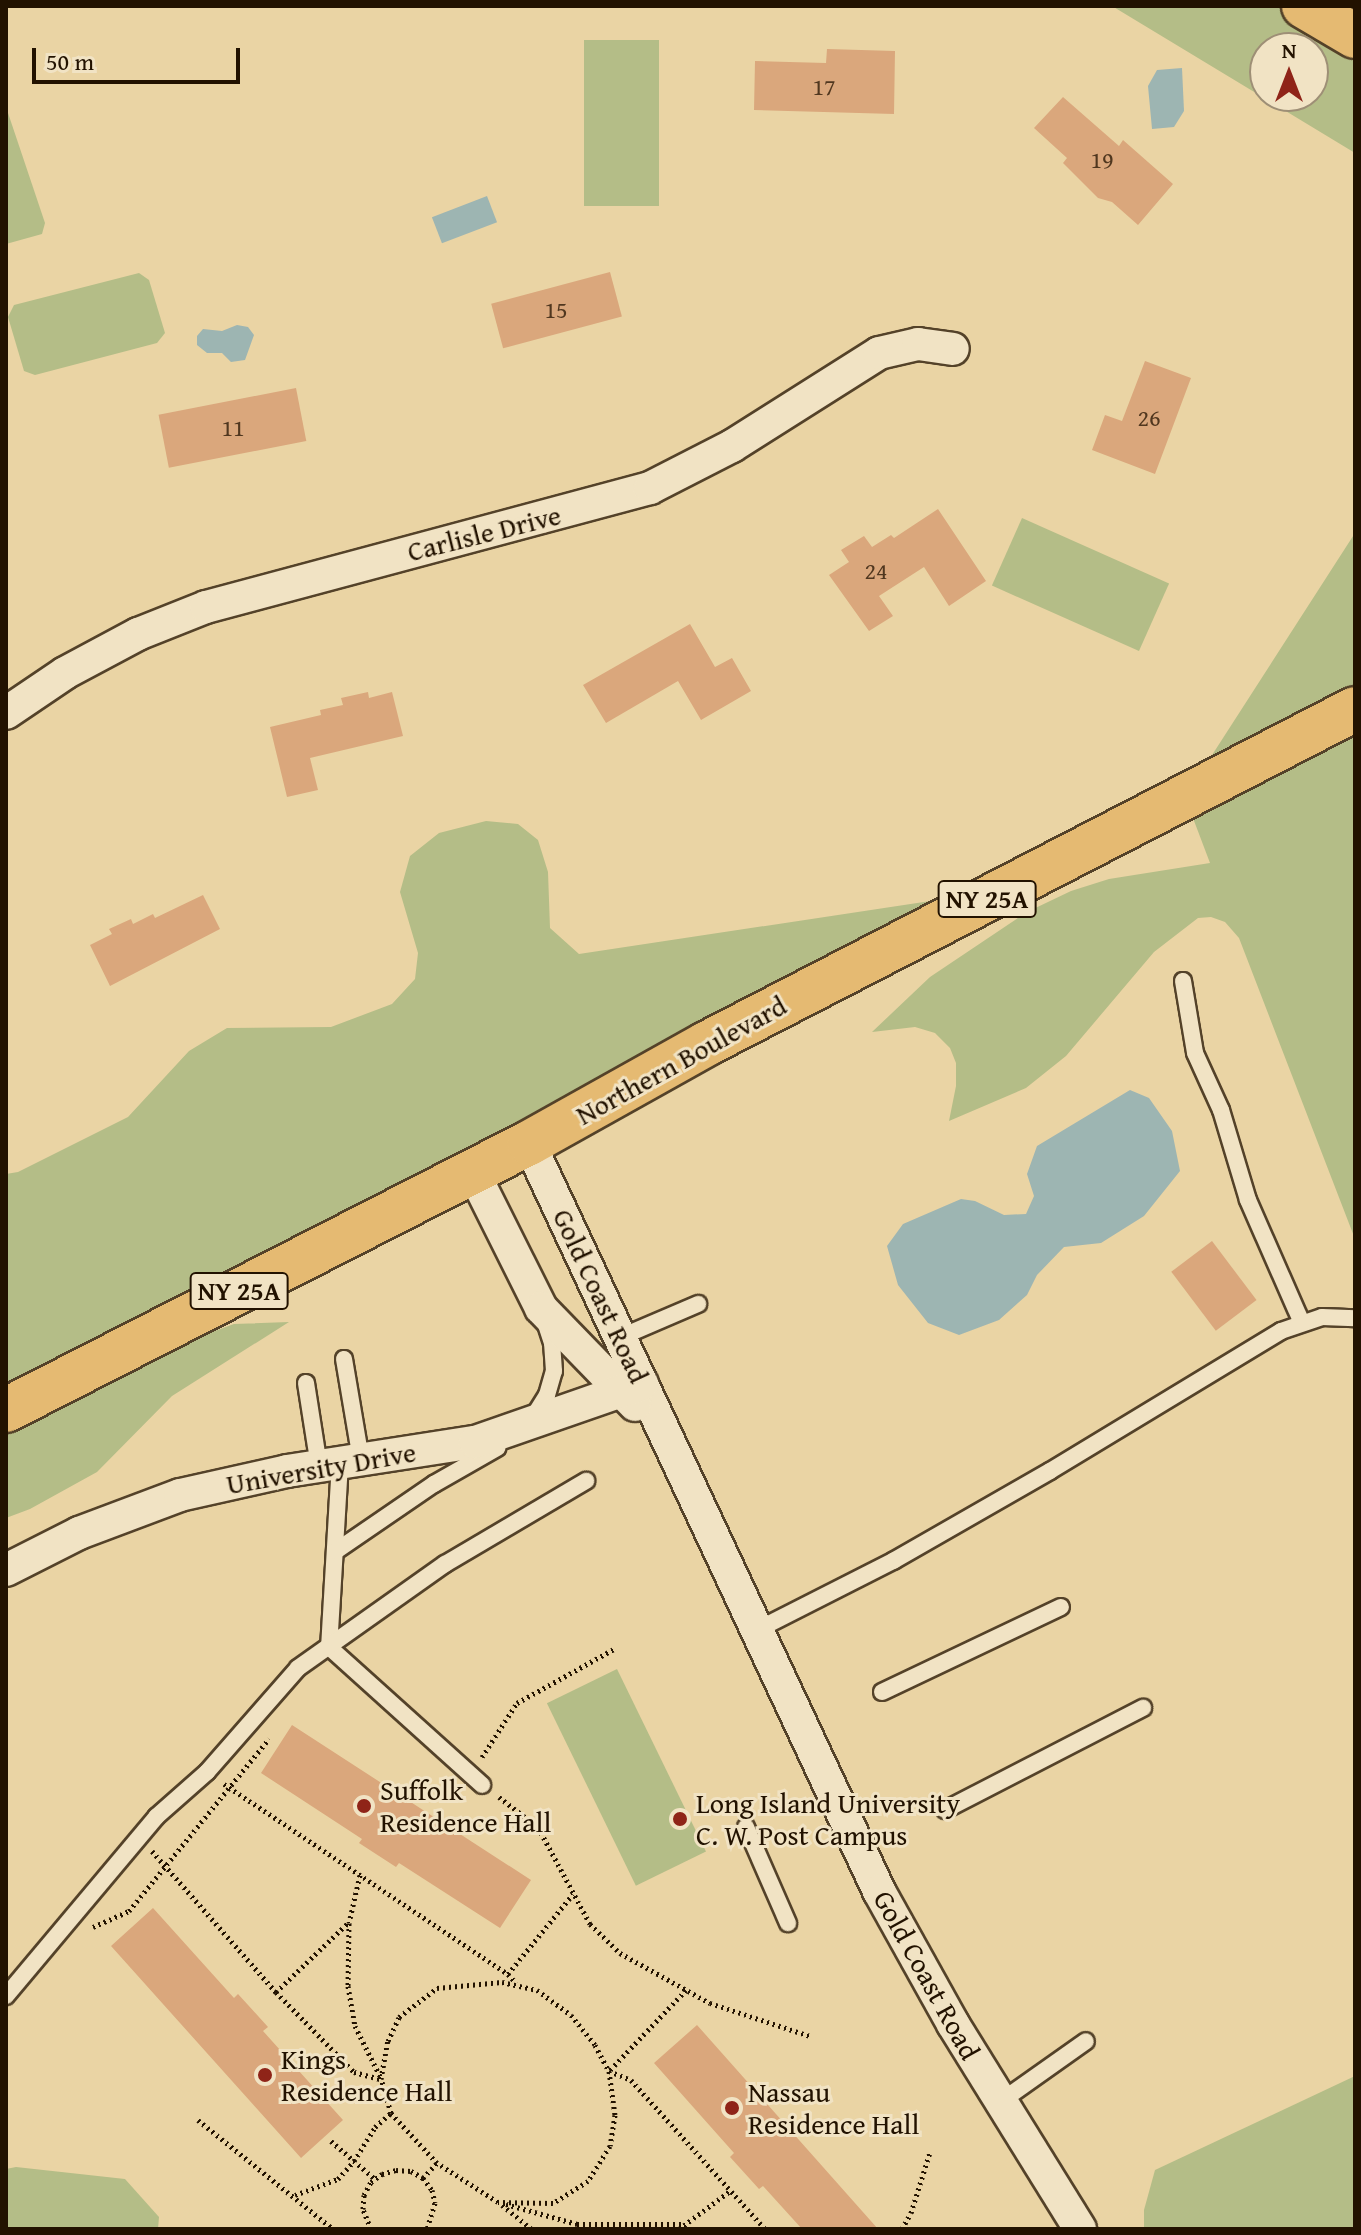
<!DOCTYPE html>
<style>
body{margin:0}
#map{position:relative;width:1361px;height:2235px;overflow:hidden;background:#ead4a4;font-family:"Gentium Book Plus",serif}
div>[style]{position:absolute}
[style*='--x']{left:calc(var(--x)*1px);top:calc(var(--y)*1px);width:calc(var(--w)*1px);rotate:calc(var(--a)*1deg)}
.green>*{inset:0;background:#b4bd87;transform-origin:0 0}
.water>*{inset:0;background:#9db5b2;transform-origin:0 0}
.building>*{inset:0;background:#daa77c;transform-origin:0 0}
.path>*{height:5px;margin-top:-2.5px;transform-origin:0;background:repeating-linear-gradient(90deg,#221200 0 2px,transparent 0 6px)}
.roads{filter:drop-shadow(2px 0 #544229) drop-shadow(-2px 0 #544229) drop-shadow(0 2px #544229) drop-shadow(0 -2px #544229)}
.lane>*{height:16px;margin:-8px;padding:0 8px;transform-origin:8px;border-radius:8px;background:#f1e3c4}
.street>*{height:32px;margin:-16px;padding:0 16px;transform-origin:16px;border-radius:16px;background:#f1e3c4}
.primary>*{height:44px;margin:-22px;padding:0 22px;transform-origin:22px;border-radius:22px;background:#e5ba72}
.dots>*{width:22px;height:22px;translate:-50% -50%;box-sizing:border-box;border:4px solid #f1e3c4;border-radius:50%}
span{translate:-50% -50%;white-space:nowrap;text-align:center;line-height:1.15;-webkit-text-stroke:6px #f1e3c4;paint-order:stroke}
.number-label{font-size:24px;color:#50371f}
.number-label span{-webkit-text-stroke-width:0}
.shield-label span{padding:2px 6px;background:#f1e3c4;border:2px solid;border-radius:6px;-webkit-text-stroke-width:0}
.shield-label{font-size:26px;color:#221200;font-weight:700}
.street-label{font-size:28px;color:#221200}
.poi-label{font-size:28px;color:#221200}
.left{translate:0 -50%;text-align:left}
.frame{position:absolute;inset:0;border:8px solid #221200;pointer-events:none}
.north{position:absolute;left:1249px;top:32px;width:80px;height:80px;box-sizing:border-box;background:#f1e3c4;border:2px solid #9e8f76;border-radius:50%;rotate:0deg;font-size:22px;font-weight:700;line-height:32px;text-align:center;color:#221200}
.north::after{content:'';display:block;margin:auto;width:28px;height:36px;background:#8f2418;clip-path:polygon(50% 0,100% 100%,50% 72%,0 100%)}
.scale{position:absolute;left:32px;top:48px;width:208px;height:36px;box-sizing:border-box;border:4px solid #221200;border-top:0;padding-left:10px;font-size:24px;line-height:28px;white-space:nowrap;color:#221200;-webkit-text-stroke:6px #f1e3c4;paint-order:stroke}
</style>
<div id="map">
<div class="green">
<i style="clip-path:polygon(evenodd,1112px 6px,1355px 6px,1355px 153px,1112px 6px,1265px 48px,1313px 48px,1313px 96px,1265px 96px,1265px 48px)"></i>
<i style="left:584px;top:40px;width:75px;height:166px"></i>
<i style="clip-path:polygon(6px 107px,45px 223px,42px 234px,6px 244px)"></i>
<i style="clip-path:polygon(139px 273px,149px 280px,165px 333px,157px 343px,35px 375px,24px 371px,8px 317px,14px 305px)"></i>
<i style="left:1022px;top:518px;width:161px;height:74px;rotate:24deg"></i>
<i style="clip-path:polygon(1355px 533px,1355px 1239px,1239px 938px,1225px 922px,1211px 917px,1198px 918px,1154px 952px,1066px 1056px,1026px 1088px,949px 1121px,956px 1086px,956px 1063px,950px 1048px,935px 1033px,915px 1027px,872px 1032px,930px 977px,1027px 912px,1071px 891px,1109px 879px,1210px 863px,1185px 797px)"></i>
<i style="clip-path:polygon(486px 821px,518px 824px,538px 840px,548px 872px,550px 928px,579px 954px,1003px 890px,6px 1410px,6px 1174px,18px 1172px,128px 1117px,189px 1051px,227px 1028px,331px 1027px,392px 1004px,415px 979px,418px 953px,400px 892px,410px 856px,439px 833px)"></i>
<i style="clip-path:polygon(289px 1322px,172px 1396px,97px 1472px,30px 1509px,6px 1518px,6px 1435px,156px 1352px,234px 1324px)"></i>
<i style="left:617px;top:1669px;width:203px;height:78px;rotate:64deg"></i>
<i style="clip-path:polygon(1355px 2076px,1355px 2229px,1144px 2229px,1144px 2210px,1155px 2170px)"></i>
<i style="clip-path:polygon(16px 2167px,125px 2179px,159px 2217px,158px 2229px,6px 2229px,6px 2169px)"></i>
</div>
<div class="water">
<i style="clip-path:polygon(1182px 68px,1184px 111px,1174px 127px,1152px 129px,1148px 86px,1157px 70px)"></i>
<i style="left:487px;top:196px;width:28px;height:59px;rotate:69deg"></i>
<i style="clip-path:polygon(237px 325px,248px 327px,254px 335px,245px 360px,231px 362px,222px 353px,207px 353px,197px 345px,197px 336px,203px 329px,222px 331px)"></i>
<i style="clip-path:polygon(1130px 1090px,1149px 1098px,1172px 1131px,1180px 1171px,1144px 1216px,1101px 1243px,1064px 1247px,1037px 1275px,1027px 1295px,999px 1320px,959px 1335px,928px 1323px,898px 1285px,887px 1246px,903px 1224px,961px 1199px,975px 1201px,1004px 1215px,1026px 1214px,1034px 1196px,1027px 1174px,1037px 1146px)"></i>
</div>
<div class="building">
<i style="clip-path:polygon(827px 49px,895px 51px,894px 114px,754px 110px,755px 61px,826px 63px)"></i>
<i style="clip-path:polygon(1063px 97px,1119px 146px,1123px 140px,1173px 184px,1138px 225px,1112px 202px,1098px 198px,1063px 163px,1067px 158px,1034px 128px)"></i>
<i style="left:610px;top:272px;width:46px;height:123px;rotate:75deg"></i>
<i style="clip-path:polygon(1145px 361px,1191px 378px,1155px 474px,1092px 450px,1105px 415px,1122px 421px)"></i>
<i style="left:296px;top:388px;width:54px;height:140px;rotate:79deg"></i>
<i style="clip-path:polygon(938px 509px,986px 581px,949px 606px,924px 567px,879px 596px,893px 616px,869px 631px,829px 575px,849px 562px,841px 550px,864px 536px,872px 547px,891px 535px,894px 538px)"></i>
<i style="clip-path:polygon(690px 624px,715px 667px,732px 658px,751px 691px,701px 720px,678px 681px,606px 723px,583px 685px)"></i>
<i style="clip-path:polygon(368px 692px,369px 698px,392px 692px,403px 736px,310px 758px,318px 790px,287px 797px,270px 727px,321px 715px,320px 710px,343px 705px,341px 698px)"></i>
<i style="clip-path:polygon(203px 895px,220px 929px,110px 986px,90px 945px,112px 934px,109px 929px,131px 919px,133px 924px,153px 914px,155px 918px)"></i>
<i style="left:1212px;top:1241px;width:74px;height:51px;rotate:53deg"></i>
<i style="clip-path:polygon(292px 1725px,531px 1880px,500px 1928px,399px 1863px,396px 1867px,359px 1843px,362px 1839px,261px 1773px)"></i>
<i style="clip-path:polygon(153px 1908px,234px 1998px,238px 1994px,268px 2027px,263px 2031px,343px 2120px,301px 2158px,111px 1946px)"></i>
<i style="clip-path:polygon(697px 2025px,878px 2229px,802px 2229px,763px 2186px,759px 2189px,730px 2157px,734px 2153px,654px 2063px)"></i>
</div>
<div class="path">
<i style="--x:482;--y:1757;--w:64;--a:-57.1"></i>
<i style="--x:517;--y:1703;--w:111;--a:-29.1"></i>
<i style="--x:224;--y:1784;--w:342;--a:33.8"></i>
<i style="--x:508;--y:1974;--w:12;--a:48"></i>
<i style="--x:499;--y:1797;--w:49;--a:37.6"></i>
<i style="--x:538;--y:1827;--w:110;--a:61.8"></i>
<i style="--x:590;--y:1924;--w:42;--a:44"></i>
<i style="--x:620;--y:1953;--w:103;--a:29.1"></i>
<i style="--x:710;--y:2003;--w:105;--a:18.3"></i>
<i style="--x:152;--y:1851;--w:188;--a:48.7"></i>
<i style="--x:276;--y:1992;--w:112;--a:45.7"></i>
<i style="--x:354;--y:2072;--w:28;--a:15"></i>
<i style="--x:360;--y:1875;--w:49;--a:102.9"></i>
<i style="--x:349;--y:1923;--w:63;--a:90.9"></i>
<i style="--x:348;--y:1986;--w:41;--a:80.1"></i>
<i style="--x:355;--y:2026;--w:58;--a:63.4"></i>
<i style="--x:93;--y:1927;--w:39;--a:-24"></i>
<i style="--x:129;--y:1911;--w:222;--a:-50.9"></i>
<i style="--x:508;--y:1974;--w:103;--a:-50.9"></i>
<i style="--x:502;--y:1982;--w:36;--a:13"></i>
<i style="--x:537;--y:1990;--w:42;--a:36.3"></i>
<i style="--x:571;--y:2015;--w:38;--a:51"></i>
<i style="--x:595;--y:2045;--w:30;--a:62"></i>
<i style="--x:609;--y:2071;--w:44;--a:82.2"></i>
<i style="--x:615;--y:2115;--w:31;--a:99"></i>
<i style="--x:610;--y:2146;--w:41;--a:122.2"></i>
<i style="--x:588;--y:2181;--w:41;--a:147.8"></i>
<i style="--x:553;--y:2203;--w:55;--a:-179"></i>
<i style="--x:498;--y:2202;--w:72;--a:-147.4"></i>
<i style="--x:437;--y:2163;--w:68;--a:-132.6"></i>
<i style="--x:391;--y:2113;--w:35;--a:-106"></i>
<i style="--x:381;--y:2079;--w:39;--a:-80"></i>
<i style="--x:388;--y:2041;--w:26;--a:-65"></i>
<i style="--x:399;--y:2017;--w:48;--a:-37.3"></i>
<i style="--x:437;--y:1988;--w:65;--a:-5.3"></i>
<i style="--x:686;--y:1990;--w:112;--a:133.5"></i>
<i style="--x:609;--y:2071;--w:24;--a:22"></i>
<i style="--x:631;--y:2080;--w:200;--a:48"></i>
<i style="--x:276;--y:1992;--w:100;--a:-43.8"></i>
<i style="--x:198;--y:2120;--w:174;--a:38.9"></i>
<i style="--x:331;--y:2141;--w:58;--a:40.8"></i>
<i style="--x:423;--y:2178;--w:21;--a:-47"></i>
<i style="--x:295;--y:2195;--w:46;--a:-20.4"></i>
<i style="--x:338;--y:2179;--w:24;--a:-48"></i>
<i style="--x:354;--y:2161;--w:40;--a:-58"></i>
<i style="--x:375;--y:2127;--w:21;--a:-41"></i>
<i style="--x:506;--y:2204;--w:74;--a:15.7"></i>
<i style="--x:577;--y:2224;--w:105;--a:0"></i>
<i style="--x:502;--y:2205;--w:38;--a:39"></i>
<i style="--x:371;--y:2229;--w:22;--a:-112"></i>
<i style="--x:363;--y:2209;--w:14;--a:-86"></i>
<i style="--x:364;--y:2195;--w:15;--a:-62"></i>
<i style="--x:371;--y:2182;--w:14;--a:-36"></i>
<i style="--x:382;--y:2174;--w:15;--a:-16"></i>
<i style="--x:396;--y:2170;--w:15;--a:4"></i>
<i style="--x:411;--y:2171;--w:14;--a:30"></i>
<i style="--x:423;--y:2178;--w:15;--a:53"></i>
<i style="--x:432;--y:2190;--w:13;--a:77"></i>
<i style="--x:435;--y:2203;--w:27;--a:107"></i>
<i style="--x:679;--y:2229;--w:64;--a:-36.7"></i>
<i style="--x:902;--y:2229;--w:18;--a:-61"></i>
<i style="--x:911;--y:2213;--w:64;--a:-72.7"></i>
</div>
<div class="roads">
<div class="lane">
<i style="--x:1183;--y:981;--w:73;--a:80.5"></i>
<i style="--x:1195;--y:1053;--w:63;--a:65.5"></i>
<i style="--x:1221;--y:1110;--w:94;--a:73.3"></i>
<i style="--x:1248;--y:1200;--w:134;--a:66.3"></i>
<i style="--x:621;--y:1337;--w:84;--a:-23.2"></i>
<i style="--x:344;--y:1359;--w:101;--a:80.4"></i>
<i style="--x:306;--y:1383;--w:84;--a:81.1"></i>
<i style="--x:532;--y:1419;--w:28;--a:-58"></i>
<i style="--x:547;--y:1395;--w:25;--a:-74"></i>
<i style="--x:554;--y:1371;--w:28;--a:-94"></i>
<i style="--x:552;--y:1343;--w:19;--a:-108"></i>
<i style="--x:340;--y:1463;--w:184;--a:93.4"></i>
<i style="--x:329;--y:1647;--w:206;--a:42"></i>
<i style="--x:336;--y:1551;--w:119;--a:-34.4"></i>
<i style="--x:434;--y:1484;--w:73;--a:-29.7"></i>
<i style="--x:757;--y:1630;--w:153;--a:-26.9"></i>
<i style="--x:893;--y:1561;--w:181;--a:-29.8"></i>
<i style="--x:1050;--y:1471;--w:270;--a:-31.2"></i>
<i style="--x:1281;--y:1331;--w:43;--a:-18.9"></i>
<i style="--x:1322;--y:1317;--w:33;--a:2"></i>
<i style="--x:882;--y:1692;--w:198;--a:-25.4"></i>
<i style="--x:945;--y:1810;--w:223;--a:-27.3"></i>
<i style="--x:746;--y:1827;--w:105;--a:66.4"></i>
<i style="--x:6;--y:1996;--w:234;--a:-50"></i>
<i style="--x:156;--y:1817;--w:68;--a:-41.4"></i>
<i style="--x:207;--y:1772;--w:138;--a:-48.8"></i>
<i style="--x:298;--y:1668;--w:180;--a:-35.3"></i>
<i style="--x:445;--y:1564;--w:164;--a:-30.5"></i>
<i style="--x:1000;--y:2102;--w:105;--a:-35.3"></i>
</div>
<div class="street">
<i style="--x:6;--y:713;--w:71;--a:-34.1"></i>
<i style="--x:65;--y:673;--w:83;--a:-28.1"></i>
<i style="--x:138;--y:634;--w:73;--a:-21.7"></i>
<i style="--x:206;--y:607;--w:460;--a:-15"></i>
<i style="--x:650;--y:488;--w:92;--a:-27.1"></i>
<i style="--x:732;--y:446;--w:174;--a:-32.3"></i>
<i style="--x:879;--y:353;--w:40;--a:-13"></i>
<i style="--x:918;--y:344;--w:35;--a:8"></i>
<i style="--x:529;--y:1143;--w:826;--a:64.92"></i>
<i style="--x:879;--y:1891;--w:152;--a:60.9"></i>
<i style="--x:953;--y:2024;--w:241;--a:58.2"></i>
<i style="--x:473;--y:1172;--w:152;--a:63.4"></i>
<i style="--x:541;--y:1308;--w:135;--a:45.9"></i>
<i style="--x:6;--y:1570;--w:82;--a:-26.9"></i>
<i style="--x:79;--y:1533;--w:108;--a:-20.6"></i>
<i style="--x:180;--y:1495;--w:110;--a:-12.6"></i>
<i style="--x:287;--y:1471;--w:190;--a:-8.8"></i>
<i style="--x:475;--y:1442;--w:177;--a:-19.2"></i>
</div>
<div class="primary">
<i style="--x:1304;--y:6;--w:59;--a:30.5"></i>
<i style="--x:6;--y:1410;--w:587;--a:-27.05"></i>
<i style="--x:529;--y:1143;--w:203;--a:-29.2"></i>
<i style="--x:706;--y:1044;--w:730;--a:-27.3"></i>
</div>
</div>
<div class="dots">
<i style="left:364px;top:1806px;background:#8f2418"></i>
<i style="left:680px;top:1819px;background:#8f2418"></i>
<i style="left:265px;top:2075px;background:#8f2418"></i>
<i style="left:732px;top:2108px;background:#8f2418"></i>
</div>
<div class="number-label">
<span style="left:824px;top:87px">17</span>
<span style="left:1102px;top:160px">19</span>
<span style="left:556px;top:310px">15</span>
<span style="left:1149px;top:418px">26</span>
<span style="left:233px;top:428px">11</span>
<span style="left:876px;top:571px">24</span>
</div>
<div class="shield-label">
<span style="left:987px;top:899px">NY 25A</span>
<span style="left:239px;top:1291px">NY 25A</span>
</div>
<div class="street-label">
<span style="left:484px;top:533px;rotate:-14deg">Carlisle Drive</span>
<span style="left:681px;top:1060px;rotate:-29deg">Northern Boulevard</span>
<span style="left:601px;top:1296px;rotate:65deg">Gold Coast Road</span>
<span style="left:321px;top:1468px;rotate:-10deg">University Drive</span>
<span style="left:927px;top:1975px;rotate:61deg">Gold Coast Road</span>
</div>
<div class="poi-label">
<span class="left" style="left:380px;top:1806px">Suffolk<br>Residence Hall</span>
<span class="left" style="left:696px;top:1819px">Long Island University<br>C. W. Post Campus</span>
<span class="left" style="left:281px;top:2075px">Kings<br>Residence Hall</span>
<span class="left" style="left:748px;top:2108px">Nassau<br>Residence Hall</span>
</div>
<div class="frame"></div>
<div class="north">N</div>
<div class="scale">50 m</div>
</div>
